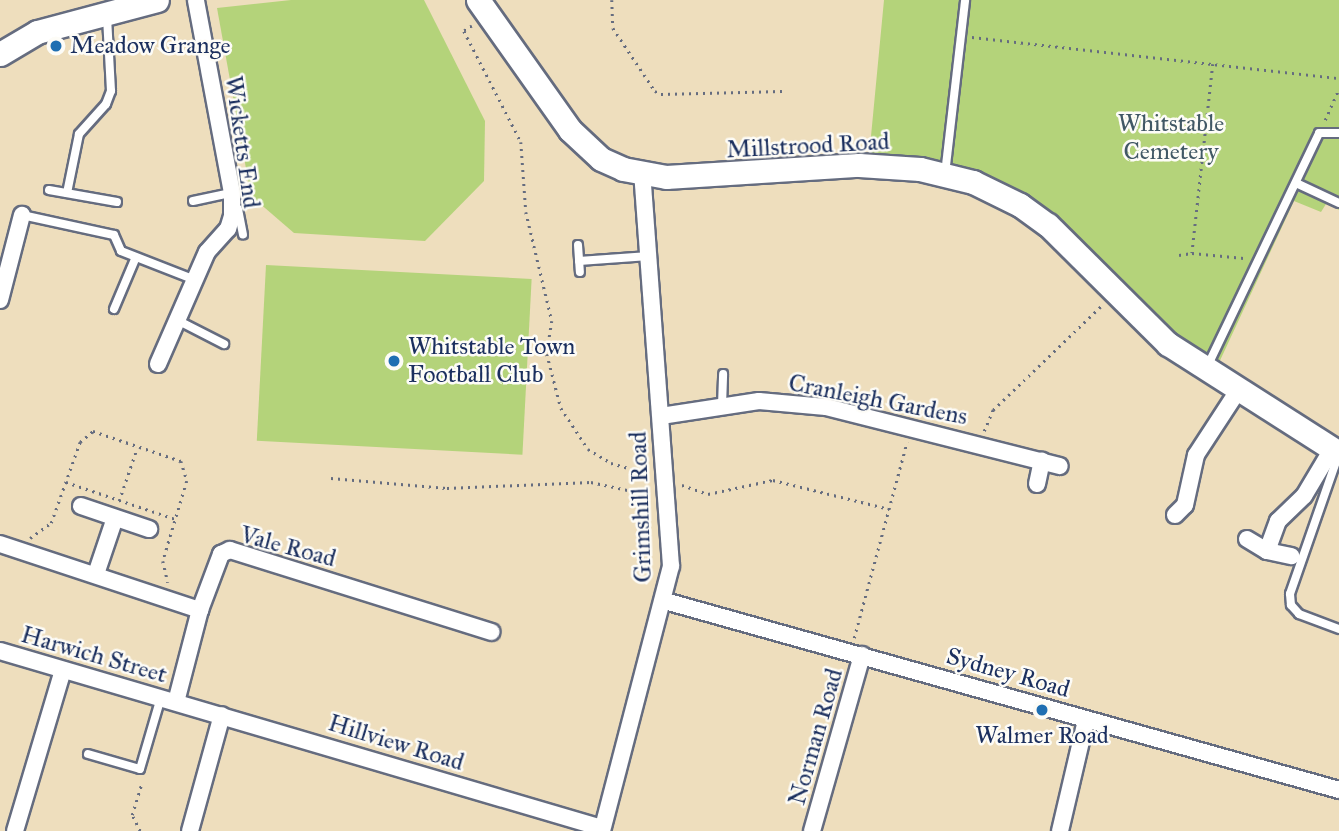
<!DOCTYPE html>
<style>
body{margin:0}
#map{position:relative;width:1339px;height:831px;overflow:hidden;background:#eedebd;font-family:"IM FELL Great Primer",serif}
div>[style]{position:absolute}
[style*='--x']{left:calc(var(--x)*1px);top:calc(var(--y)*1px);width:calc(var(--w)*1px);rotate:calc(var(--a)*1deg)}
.green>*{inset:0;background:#b4d37a;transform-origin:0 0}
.path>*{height:2.5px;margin-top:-1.25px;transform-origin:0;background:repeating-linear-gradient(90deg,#656c7f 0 2px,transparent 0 7px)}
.roads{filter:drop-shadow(2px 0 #656c7f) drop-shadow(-2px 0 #656c7f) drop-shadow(0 2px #656c7f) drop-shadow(0 -2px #656c7f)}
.lane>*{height:8px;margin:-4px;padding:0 4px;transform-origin:4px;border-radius:4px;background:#fff}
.street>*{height:16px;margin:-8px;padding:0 8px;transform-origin:8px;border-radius:8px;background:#fff}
.secondary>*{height:23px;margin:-11.5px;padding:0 11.5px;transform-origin:11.5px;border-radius:11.5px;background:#fff}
.dots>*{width:19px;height:19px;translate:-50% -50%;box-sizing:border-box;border:4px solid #fdfcf7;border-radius:50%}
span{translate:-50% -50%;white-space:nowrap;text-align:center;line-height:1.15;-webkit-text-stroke:5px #fdfcf7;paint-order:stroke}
.poi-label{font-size:24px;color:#1b2f5e}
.left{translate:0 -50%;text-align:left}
.park-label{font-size:24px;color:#415865}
.street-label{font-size:24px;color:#1b2f5e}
</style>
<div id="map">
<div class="green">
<i style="clip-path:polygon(291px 0,424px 0,485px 121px,484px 181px,425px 241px,294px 233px,251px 196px,217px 8px)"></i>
<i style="clip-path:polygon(884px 0,1339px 0,1339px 210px,1326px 204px,1321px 212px,1294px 201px,1217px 367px,1175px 341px,1032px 205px,869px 157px)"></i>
<i style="left:266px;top:265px;width:266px;height:176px;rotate:3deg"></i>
</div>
<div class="path">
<i style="--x:612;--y:0;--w:28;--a:88"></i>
<i style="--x:613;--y:28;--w:76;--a:56.3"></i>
<i style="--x:655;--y:91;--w:7;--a:27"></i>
<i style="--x:661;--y:94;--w:121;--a:-1.4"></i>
<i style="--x:472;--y:26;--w:9;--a:148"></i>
<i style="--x:464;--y:31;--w:125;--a:62.8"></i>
<i style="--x:521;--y:142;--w:70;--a:85.9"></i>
<i style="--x:526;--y:212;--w:112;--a:76.6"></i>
<i style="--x:552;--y:321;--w:33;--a:99"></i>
<i style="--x:547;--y:354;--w:56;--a:75.5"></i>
<i style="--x:561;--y:408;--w:49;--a:56.6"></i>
<i style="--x:588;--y:449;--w:27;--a:31"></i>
<i style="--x:611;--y:463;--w:40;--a:16"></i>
<i style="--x:972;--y:37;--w:369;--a:6.4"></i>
<i style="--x:1213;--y:64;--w:190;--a:96.3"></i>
<i style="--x:1192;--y:253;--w:52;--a:5.5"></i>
<i style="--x:1325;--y:120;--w:34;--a:-66"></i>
<i style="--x:1179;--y:255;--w:13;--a:-9"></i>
<i style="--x:984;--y:431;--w:23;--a:-67"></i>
<i style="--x:993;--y:410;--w:153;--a:-43.9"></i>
<i style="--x:331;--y:478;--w:116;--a:4.9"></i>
<i style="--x:447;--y:488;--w:144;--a:-2.4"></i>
<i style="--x:591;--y:482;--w:60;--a:12.4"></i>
<i style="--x:66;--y:482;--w:115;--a:18.7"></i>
<i style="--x:682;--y:485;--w:28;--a:19"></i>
<i style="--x:708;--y:494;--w:66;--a:-12.2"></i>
<i style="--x:773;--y:480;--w:120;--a:14"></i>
<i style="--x:119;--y:501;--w:56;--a:-71.2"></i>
<i style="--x:30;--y:538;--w:26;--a:-36"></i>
<i style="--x:51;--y:523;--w:86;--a:-70.3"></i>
<i style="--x:80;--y:442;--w:17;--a:-40"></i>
<i style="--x:93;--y:431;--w:93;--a:18.8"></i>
<i style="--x:181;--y:461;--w:21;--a:73"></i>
<i style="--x:187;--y:481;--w:84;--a:106.7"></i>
<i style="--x:163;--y:561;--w:22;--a:77"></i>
<i style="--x:854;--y:638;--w:203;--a:-74.9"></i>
<i style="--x:140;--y:831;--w:18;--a:-117"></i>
<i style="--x:132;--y:815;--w:34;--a:-73"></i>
</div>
<div class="roads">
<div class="lane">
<i style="--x:945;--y:174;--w:175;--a:-83.4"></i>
<i style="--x:1296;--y:183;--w:47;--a:24.9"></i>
<i style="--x:49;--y:190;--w:69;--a:10"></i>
<i style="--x:67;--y:193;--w:60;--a:-78.5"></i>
<i style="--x:79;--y:134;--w:40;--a:-48"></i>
<i style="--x:106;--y:104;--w:14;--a:-69"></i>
<i style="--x:111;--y:91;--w:74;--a:-93.1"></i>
<i style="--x:193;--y:201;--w:40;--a:-12"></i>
<i style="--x:238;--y:209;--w:26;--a:79"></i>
<i style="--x:22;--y:215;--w:94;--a:12.3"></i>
<i style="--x:114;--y:235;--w:17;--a:66"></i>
<i style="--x:121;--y:251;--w:79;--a:21.4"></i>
<i style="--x:578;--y:245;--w:27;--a:86"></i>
<i style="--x:579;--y:261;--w:70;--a:-4.1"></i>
<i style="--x:114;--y:309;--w:56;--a:-67.1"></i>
<i style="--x:177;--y:320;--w:53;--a:27.1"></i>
<i style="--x:1207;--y:367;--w:259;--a:-64.4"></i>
<i style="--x:1319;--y:133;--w:20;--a:0"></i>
<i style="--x:722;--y:406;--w:32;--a:-88"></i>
<i style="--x:1338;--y:456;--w:146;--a:109.2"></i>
<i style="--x:1290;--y:594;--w:11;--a:85"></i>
<i style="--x:1291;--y:605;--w:12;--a:48"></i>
<i style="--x:1299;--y:614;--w:43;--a:20.6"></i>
<i style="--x:88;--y:754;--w:54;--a:16.1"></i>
<i style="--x:140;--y:769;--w:75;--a:-73.7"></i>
</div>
<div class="street">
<i style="--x:0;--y:300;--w:88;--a:-75.5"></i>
<i style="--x:158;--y:364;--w:122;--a:-66.4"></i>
<i style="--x:207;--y:252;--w:31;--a:-48"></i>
<i style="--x:228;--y:229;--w:14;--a:-73"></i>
<i style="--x:232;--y:216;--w:23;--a:-90"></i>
<i style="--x:232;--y:193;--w:196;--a:-100.6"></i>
<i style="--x:661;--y:416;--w:99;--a:-8.7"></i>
<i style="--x:759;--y:401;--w:67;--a:5.1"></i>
<i style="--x:826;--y:407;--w:241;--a:14.2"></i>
<i style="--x:1037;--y:484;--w:24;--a:-78"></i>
<i style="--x:81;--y:506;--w:72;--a:18.7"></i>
<i style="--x:1175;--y:515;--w:14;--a:-45"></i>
<i style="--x:1185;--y:505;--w:51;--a:-77.6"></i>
<i style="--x:1196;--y:455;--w:79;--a:-56.9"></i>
<i style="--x:1247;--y:539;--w:23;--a:31"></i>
<i style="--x:1267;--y:551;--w:25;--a:12"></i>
<i style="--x:0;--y:544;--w:211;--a:18.3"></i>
<i style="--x:1267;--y:551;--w:32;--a:-70"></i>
<i style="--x:1278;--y:521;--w:36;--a:-44"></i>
<i style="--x:1304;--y:496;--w:55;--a:-59.2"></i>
<i style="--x:96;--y:574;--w:59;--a:-71.3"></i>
<i style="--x:665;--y:601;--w:700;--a:15.66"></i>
<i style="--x:0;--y:651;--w:627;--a:16.38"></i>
<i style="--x:176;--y:702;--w:95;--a:-75.4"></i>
<i style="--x:200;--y:610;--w:60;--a:-69.4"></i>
<i style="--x:221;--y:554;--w:10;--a:-24"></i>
<i style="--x:230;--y:550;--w:274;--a:17.4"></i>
<i style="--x:15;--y:831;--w:168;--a:-73.4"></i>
<i style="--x:190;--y:831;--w:120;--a:-74.6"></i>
<i style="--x:602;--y:831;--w:274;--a:-75.4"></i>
<i style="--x:671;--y:566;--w:393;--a:-94.2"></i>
<i style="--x:812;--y:831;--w:183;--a:-74.1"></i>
<i style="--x:1060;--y:831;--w:114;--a:-76.8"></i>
</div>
<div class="secondary">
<i style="--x:478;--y:0;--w:159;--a:54.7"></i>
<i style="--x:570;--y:130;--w:42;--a:43.1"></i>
<i style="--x:601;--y:159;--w:24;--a:24"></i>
<i style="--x:623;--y:169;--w:44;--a:10.5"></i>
<i style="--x:666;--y:177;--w:193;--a:-3.6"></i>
<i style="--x:859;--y:165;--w:61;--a:3.8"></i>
<i style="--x:920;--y:169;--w:55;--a:13.8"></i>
<i style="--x:973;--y:182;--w:52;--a:26.1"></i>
<i style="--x:1020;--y:205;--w:34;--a:36"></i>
<i style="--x:1048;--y:225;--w:169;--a:44.8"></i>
<i style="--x:1168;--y:344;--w:203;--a:32.5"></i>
<i style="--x:0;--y:54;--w:43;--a:-30.7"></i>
<i style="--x:37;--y:32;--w:124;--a:-14.9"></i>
</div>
</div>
<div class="dots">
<i style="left:56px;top:46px;background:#1f6fb2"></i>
<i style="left:394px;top:361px;background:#1f6fb2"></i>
<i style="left:1042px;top:710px;background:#1f6fb2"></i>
</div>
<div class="poi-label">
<span class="left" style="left:70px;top:46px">Meadow Grange</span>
<span class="left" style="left:408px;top:361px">Whitstable Town<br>Football Club</span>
<span style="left:1042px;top:736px">Walmer Road</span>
</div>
<div class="park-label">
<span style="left:1171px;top:138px">Whitstable<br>Cemetery</span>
</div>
<div class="street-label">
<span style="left:242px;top:142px;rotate:82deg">Wicketts End</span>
<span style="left:808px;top:146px;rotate:-3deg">Millstrood Road</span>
<span style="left:878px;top:400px;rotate:11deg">Cranleigh Gardens</span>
<span style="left:641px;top:507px;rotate:-92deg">Grimshill Road</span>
<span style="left:288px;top:547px;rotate:15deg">Vale Road</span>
<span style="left:94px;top:655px;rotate:16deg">Harwich Street</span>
<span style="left:1008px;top:673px;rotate:16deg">Sydney Road</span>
<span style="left:816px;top:737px;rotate:-74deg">Norman Road</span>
<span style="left:396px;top:743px;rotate:17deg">Hillview Road</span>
</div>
</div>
